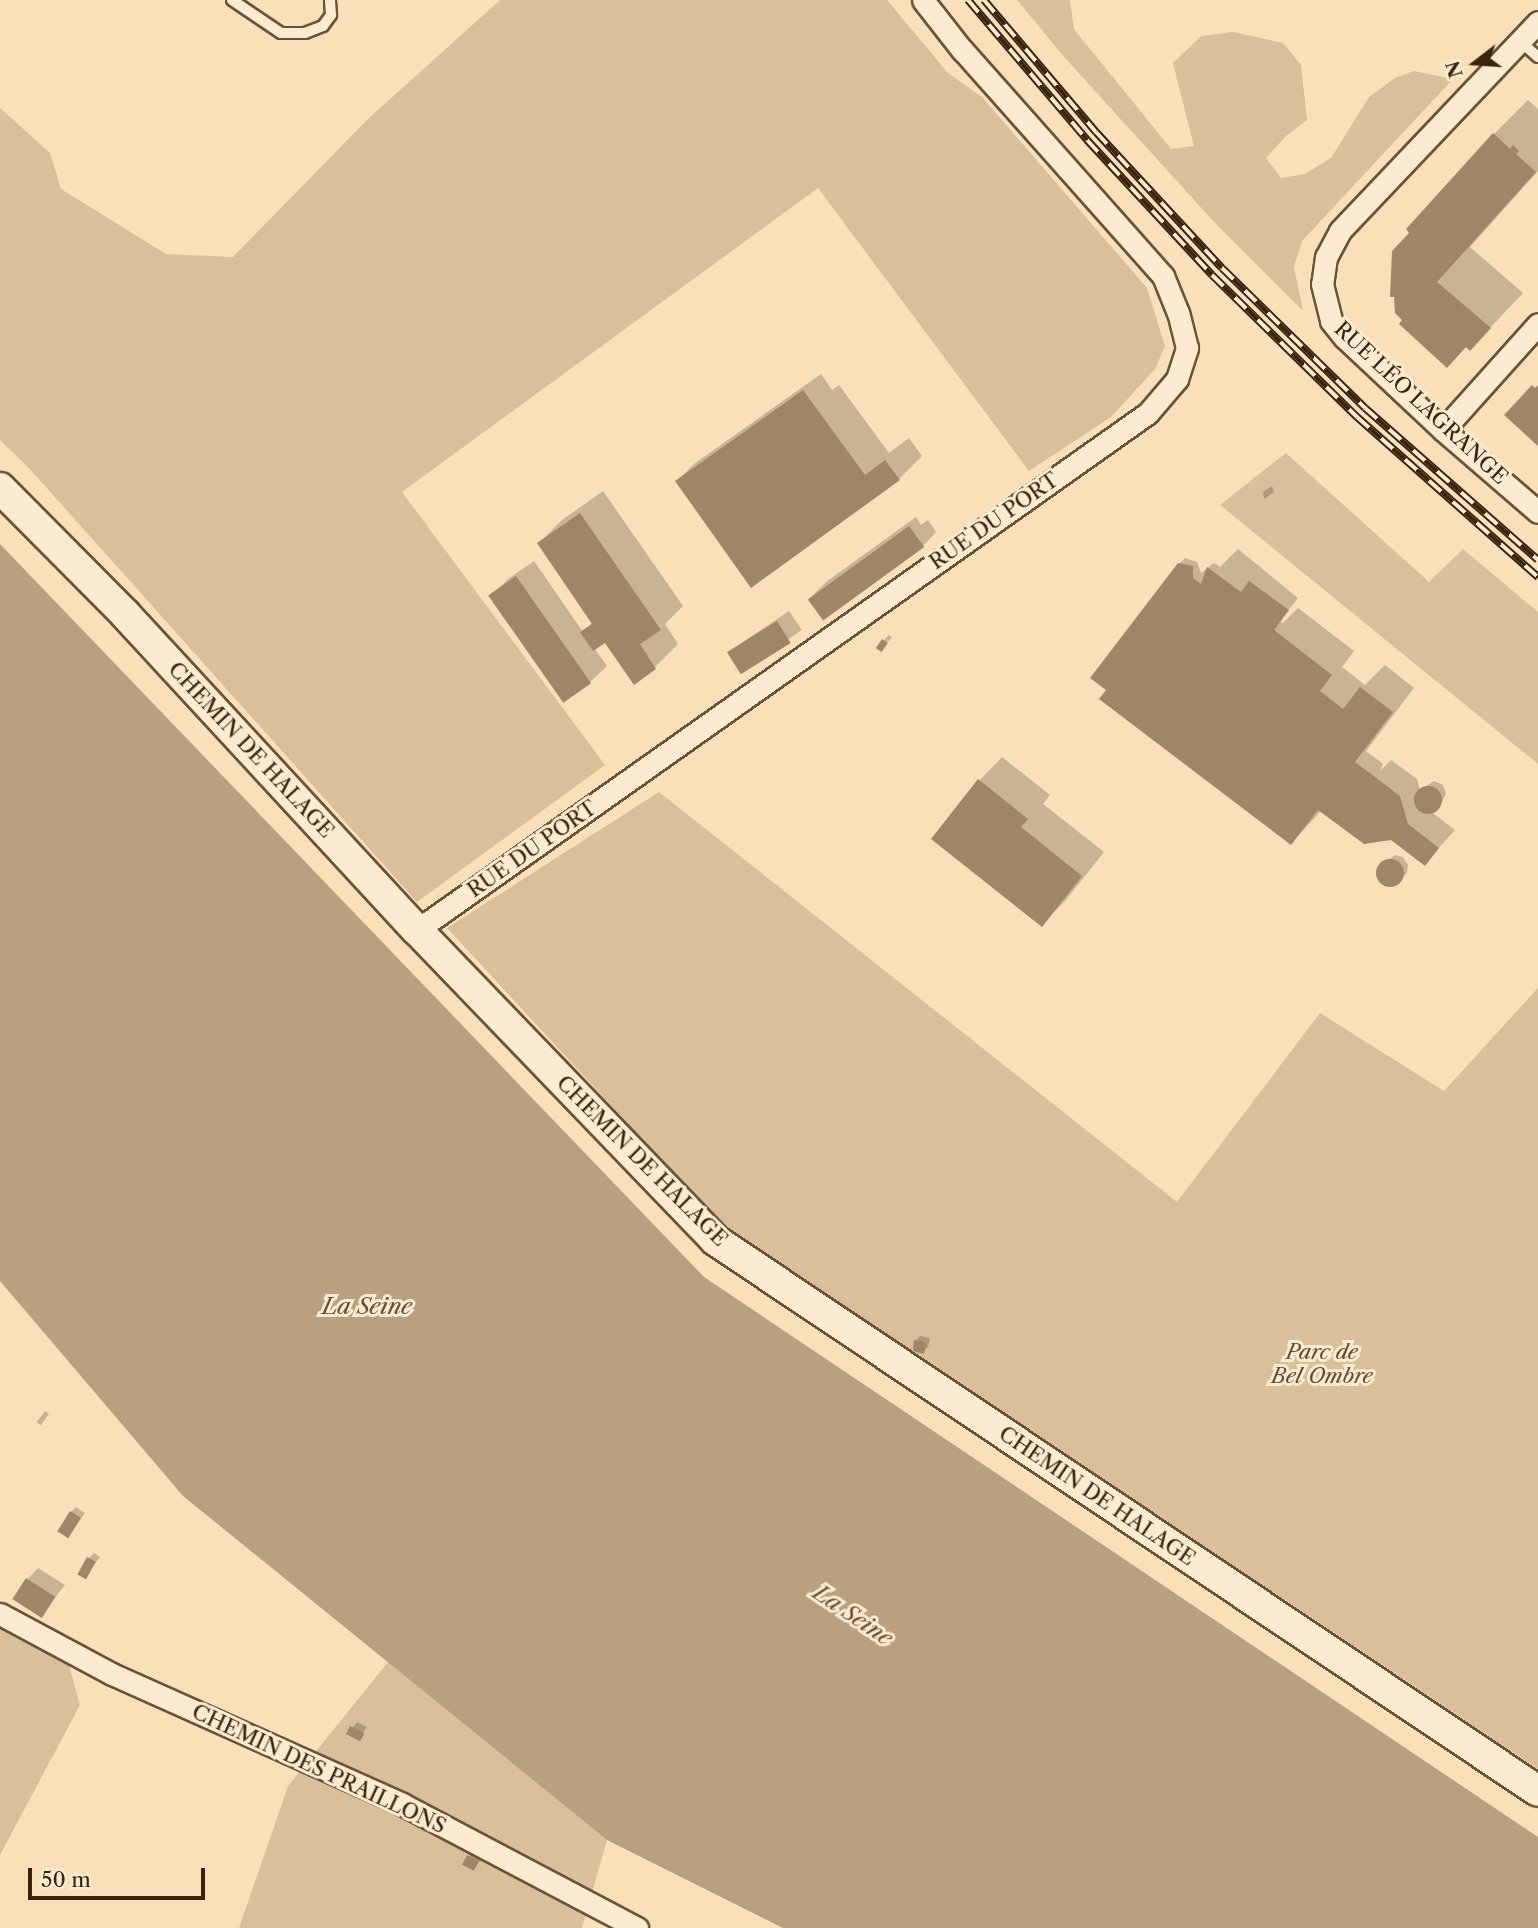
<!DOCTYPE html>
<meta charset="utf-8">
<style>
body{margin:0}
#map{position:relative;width:1538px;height:1928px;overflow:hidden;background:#fae0b8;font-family:"Libre Caslon Text",serif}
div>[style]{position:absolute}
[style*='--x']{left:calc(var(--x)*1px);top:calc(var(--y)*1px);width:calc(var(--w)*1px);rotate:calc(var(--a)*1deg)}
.green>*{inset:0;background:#d9c09b}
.water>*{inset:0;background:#b9a07e}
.shadow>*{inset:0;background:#0003;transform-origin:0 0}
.building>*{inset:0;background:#9e8666;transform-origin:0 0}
.round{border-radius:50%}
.roads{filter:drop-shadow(2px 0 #6a5338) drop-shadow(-2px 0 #6a5338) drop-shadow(0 2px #6a5338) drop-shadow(0 -2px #6a5338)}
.lane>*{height:10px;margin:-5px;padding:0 5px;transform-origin:5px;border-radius:5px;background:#fcebd1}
.street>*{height:21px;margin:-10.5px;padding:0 10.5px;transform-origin:10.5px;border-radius:10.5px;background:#fcebd1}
.secondary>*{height:30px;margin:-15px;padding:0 15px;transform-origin:15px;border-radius:15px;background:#fcebd1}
.rail>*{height:8px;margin-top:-4px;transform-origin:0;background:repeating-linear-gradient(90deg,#fcebd1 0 16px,#3a240d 0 32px);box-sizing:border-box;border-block:2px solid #3a240d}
span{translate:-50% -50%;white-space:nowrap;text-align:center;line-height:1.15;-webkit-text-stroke:6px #fcebd1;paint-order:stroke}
.street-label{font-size:21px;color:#3a240d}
.park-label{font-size:21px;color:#624b30;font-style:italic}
.water-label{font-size:23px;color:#664f35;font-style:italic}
.north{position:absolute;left:1440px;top:28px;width:70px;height:70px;-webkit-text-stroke:5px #fcebd1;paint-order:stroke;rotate:253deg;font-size:19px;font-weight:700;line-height:28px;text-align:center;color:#3a240d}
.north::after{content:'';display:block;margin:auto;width:24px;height:32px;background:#3a240d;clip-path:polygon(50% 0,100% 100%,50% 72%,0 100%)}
.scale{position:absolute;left:28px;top:1868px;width:177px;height:32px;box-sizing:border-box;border:4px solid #3a240d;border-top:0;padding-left:9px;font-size:21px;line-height:24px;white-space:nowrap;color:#3a240d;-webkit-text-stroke:5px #fcebd1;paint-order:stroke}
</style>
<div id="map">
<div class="green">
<i style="clip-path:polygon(500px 0,887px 0,948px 73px,982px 97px,1147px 288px,1165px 346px,1155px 369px,1111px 417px,1029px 471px,818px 188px,402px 492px,605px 765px,417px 902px,28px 467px,0 440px,0 108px,50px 153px,61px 189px,166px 254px,233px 257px,368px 119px)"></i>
<i style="clip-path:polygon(1017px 0,1070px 0,1074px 29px,1171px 149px,1194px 146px,1173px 63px,1201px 36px,1233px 32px,1283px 43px,1301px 65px,1307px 120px,1286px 136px,1266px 158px,1281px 178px,1305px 174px,1331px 158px,1369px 97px,1395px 78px,1414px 71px,1453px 79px,1302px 241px,1294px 267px,1303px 311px,1216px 224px,1065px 58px)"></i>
<i style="clip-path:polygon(1286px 453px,1429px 582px,1463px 549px,1538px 612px,1538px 764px,1220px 505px)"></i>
<i style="clip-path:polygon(659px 792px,1177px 1202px,1320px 1013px,1444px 1091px,1538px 988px,1538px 1769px,718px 1221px,447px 928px)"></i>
<i style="clip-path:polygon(0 1625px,69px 1665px,80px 1705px,0 1855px)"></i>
<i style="clip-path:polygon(388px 1662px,607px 1840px,582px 1928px,239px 1928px,288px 1786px)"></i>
</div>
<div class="water">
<i style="clip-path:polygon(0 544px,704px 1277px,1538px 1837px,1538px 1928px,783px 1928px,607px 1840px,183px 1496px,0 1281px)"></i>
</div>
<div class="shadow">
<i style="clip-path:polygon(1528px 100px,1538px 109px,1538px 171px,1470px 247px,1523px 293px,1470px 349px,1402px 324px,1494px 134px)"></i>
<i style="clip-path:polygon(821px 374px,832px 390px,839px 385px,889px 453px,909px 438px,922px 456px,899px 479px,677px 481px,694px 464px)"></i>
<i style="clip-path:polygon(1272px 486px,1274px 492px,1264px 499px,1263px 492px)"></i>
<i style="clip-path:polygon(603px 491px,683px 606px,665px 624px,678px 644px,655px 667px,605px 640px,594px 648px,607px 666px,589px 683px,491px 596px,508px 579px,534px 561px,583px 632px,593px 622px,539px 543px,562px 520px)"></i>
<i style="clip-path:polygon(916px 517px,921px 525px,928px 520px,936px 532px,923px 546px,809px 599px,826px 582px)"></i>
<i style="clip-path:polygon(1238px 549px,1298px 598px,1280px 621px,1283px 623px,1298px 608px,1354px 651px,1342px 667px,1365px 685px,1385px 665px,1414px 688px,1366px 751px,1383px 764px,1380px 771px,1391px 760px,1417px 779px,1420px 790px,1434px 781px,1443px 785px,1446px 794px,1442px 802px,1430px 811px,1455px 830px,1424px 864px,1392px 839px,1322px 810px,1291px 843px,1179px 564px,1185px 558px,1197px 562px,1201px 573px,1214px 563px,1220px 567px)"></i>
<i style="left:789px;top:611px;width:23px;height:72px;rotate:56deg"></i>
<i style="clip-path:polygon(889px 635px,892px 637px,885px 645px,877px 648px)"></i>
<i style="clip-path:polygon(1002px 757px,1050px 795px,1043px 804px,1104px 852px,1065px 901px,1042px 924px,979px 781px)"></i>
<i style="clip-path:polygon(1395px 855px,1403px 857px,1408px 865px,1407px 873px,1392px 885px,1383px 883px,1378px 876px,1379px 867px)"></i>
<i style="clip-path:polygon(920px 1336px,930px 1338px,928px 1347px,923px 1352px,915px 1341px)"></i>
<i style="left:45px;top:1411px;width:5px;height:14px;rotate:37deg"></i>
<i style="clip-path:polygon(76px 1507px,85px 1513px,68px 1536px,71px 1512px)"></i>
<i style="clip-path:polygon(94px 1553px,100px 1557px,85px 1577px,89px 1558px)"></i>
<i style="clip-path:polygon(38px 1568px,65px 1585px,41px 1615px,27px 1580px)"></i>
<i style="clip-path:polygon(357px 1722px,367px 1727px,359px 1739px,348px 1733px)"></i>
<i style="clip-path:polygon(474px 1851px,483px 1856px,474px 1870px,469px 1856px)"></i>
</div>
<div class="building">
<i style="clip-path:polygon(1493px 133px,1510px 149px,1513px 145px,1519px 151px,1516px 154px,1536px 172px,1437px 282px,1491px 328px,1470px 351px,1466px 347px,1447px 368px,1399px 324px,1402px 320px,1395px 313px,1394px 297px,1390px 297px,1392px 251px,1409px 233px,1406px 229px)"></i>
<i style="clip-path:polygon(1532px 385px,1535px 388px,1538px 385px,1538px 446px,1504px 415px)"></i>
<i style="clip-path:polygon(803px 390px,865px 475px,885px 460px,900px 480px,751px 588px,675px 481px)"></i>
<i style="clip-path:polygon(580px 513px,661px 630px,640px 644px,656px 669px,634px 685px,605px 643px,593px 651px,580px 632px,592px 624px,537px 543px)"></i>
<i style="left:909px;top:526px;width:26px;height:125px;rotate:54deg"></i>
<i style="clip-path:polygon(1178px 563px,1193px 566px,1193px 578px,1201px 584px,1207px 567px,1241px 592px,1249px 581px,1289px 610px,1274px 630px,1332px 675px,1320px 691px,1343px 709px,1360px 687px,1393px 712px,1355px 762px,1400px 796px,1408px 824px,1439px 848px,1425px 866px,1391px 840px,1364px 844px,1318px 810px,1291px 845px,1099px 699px,1106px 690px,1090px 678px)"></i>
<i style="left:516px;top:576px;width:131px;height:34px;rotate:55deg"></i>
<i style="left:777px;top:621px;width:26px;height:59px;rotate:58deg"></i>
<i style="left:882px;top:639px;width:7px;height:11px;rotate:34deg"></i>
<i style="clip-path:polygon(978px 779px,1028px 819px,1021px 827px,1082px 876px,1042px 927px,931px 839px)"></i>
<i class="round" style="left:1414px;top:786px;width:28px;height:28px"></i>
<i class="round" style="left:1376px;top:859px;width:28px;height:28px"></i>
<i style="clip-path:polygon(914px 1340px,926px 1343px,924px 1354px,913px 1351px)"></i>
<i style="left:70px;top:1511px;width:13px;height:24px;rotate:32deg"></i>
<i style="left:87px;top:1557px;width:10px;height:20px;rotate:29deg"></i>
<i style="left:26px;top:1578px;width:35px;height:25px;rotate:33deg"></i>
<i style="left:350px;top:1726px;width:16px;height:9px;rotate:27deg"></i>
<i style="left:467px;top:1855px;width:13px;height:11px;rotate:27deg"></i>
</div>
<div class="roads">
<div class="lane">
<i style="--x:232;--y:0;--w:59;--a:34"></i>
<i style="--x:281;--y:33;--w:24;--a:0"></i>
<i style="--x:305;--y:33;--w:19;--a:-21"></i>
<i style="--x:323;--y:26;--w:14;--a:-54"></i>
<i style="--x:331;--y:15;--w:15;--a:-94"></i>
<i style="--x:1520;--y:41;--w:24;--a:42"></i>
</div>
<div class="street">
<i style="--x:1538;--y:22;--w:288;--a:133.5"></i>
<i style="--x:1340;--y:231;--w:30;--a:118"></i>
<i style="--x:1326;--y:257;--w:27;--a:98"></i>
<i style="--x:1322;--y:284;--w:38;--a:76"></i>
<i style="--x:1331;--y:321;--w:21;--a:51"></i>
<i style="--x:1344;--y:337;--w:136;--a:43.2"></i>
<i style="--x:1443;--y:430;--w:125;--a:40.8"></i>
<i style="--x:1443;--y:430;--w:142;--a:-48.1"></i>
<i style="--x:417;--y:930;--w:895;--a:-35.27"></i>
<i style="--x:1148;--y:413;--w:45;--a:-49.5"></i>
<i style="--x:1177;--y:379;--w:33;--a:-72"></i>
<i style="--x:1187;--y:348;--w:36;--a:-104"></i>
<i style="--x:1178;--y:313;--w:40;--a:-112"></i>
<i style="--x:1163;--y:276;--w:302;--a:-131.6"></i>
<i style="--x:962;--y:50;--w:63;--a:-128"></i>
<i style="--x:0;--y:1614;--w:127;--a:28.2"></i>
<i style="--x:112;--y:1674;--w:318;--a:24.1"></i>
<i style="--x:402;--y:1804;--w:266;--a:27.8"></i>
</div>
<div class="secondary">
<i style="--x:0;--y:488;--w:177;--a:45.2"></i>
<i style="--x:125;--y:614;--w:430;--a:47.3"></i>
<i style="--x:417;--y:930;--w:430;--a:46.1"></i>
<i style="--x:715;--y:1240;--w:990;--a:33.8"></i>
</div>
</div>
<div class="rail">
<i style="--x:968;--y:0;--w:184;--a:49.6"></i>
<i style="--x:1087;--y:140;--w:184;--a:47.2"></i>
<i style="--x:1212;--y:275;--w:203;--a:44.4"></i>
<i style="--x:1357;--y:417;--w:242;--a:41.5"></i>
<i style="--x:984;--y:0;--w:173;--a:49.7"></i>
<i style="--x:1096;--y:132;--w:185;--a:47.2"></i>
<i style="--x:1222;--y:268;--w:200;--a:44.4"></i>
<i style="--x:1365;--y:408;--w:230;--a:41.3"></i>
</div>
<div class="street-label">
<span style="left:1421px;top:403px;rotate:43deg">RUE LÉO LAGRANGE</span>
<span style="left:994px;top:521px;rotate:-35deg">RUE DU PORT</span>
<span style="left:251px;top:750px;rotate:47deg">CHEMIN DE HALAGE</span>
<span style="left:532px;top:849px;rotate:-35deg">RUE DU PORT</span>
<span style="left:642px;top:1161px;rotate:45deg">CHEMIN DE HALAGE</span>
<span style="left:1097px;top:1496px;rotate:34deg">CHEMIN DE HALAGE</span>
<span style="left:319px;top:1769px;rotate:25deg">CHEMIN DES PRAILLONS</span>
</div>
<div class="park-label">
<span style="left:1322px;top:1364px">Parc de<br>Bel Ombre</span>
</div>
<div class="water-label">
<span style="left:367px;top:1306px">La Seine</span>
<span style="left:853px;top:1615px;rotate:34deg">La Seine</span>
</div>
<div class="north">N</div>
<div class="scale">50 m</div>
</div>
